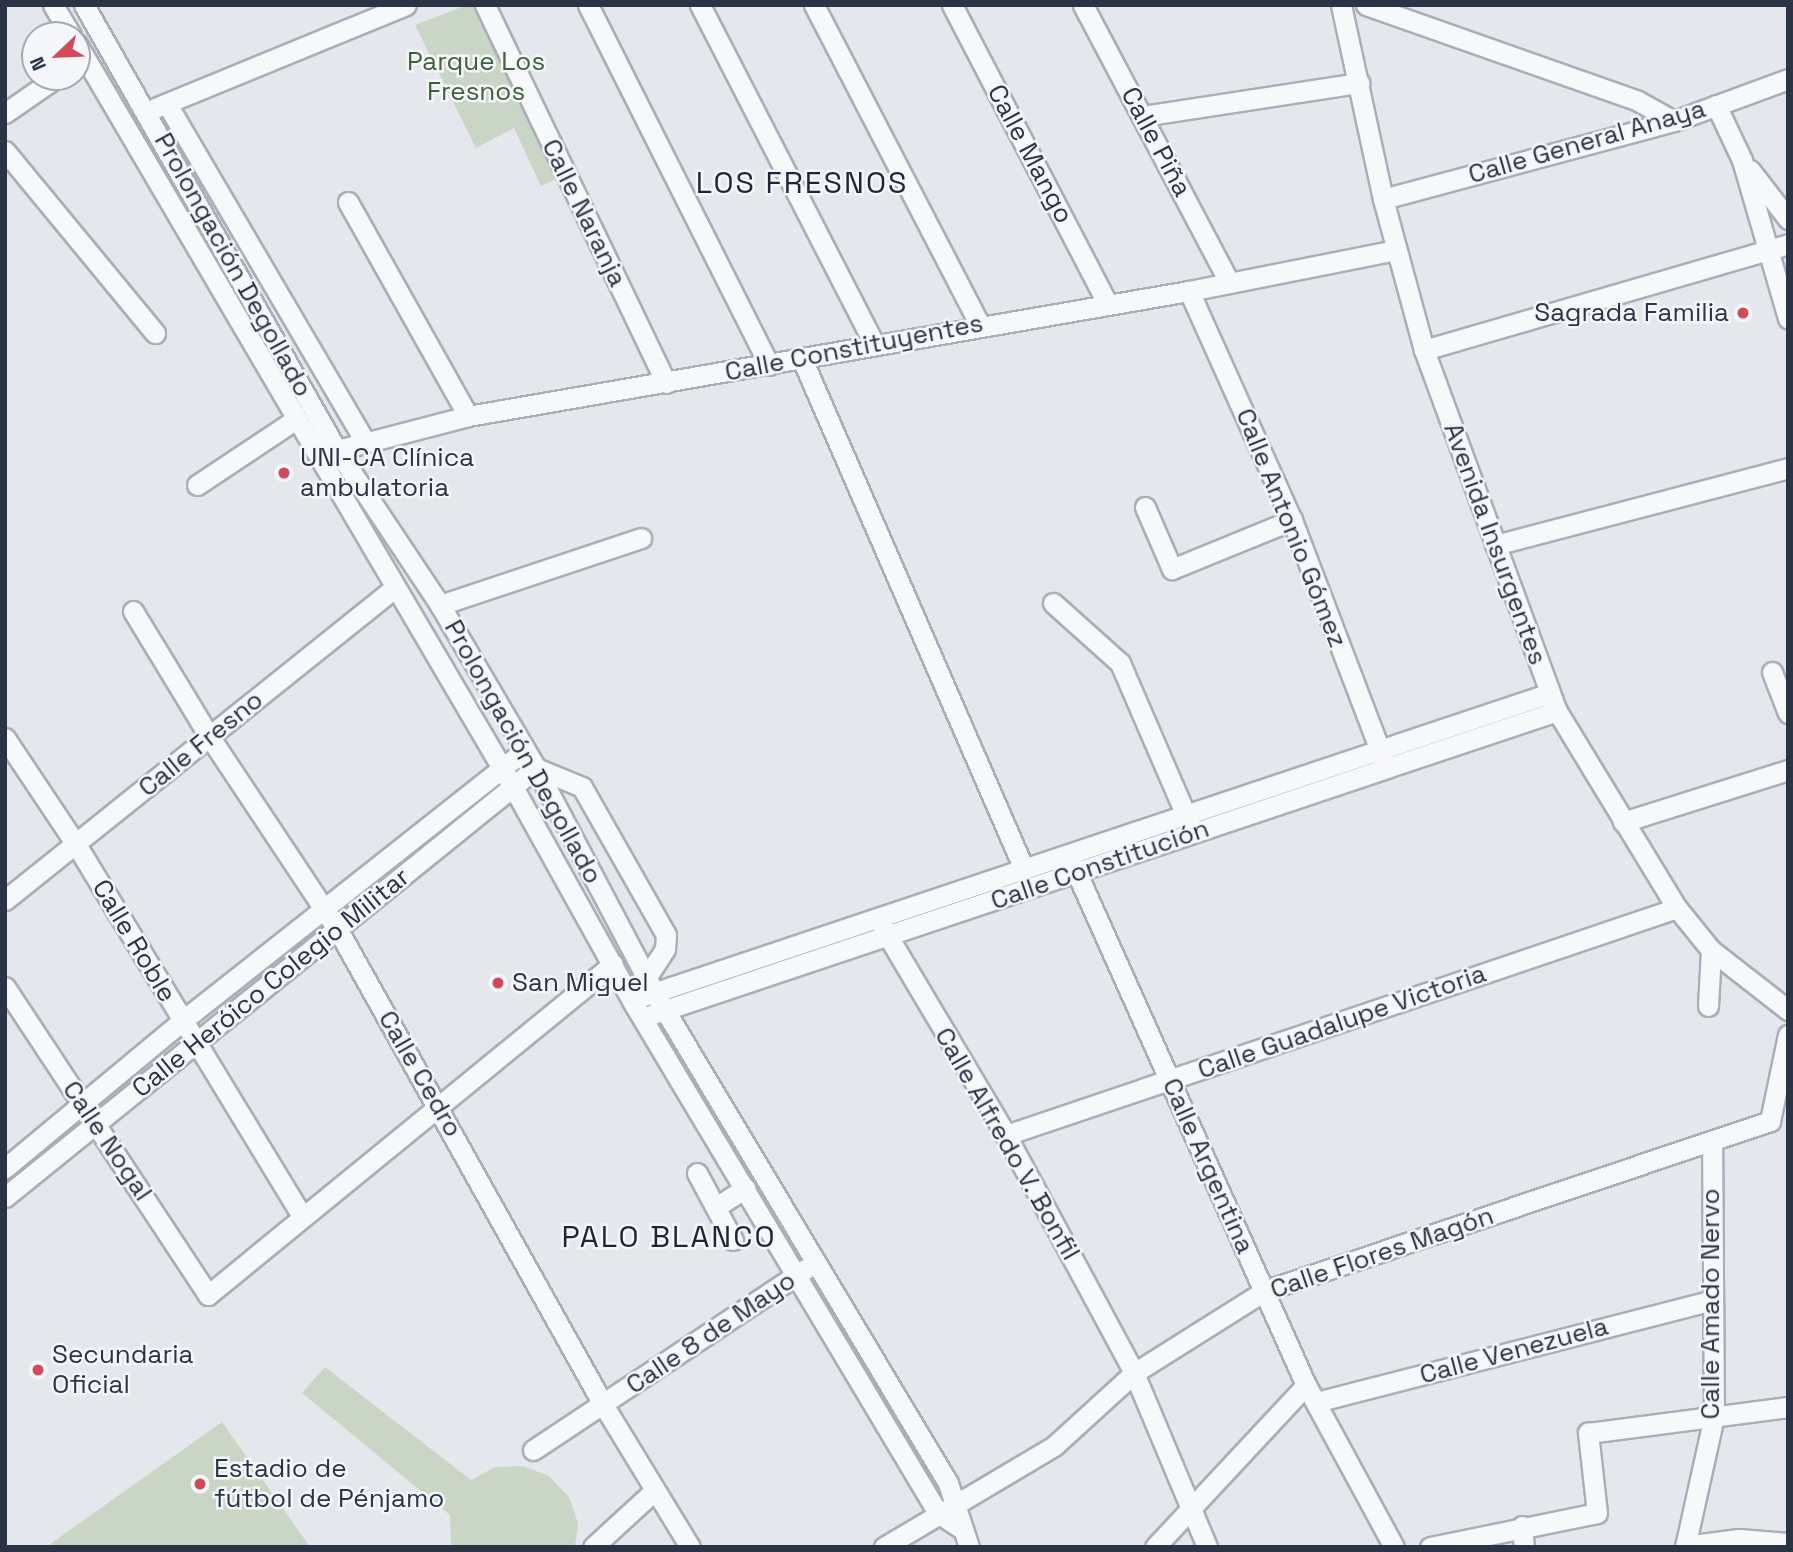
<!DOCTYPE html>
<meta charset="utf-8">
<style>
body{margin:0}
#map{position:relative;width:1793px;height:1552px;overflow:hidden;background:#e4e7ec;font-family:"Space Grotesk",sans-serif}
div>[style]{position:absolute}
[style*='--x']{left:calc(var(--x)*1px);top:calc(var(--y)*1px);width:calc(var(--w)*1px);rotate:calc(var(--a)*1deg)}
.green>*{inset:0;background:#c9d6c5}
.roads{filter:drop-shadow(2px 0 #a9aeb7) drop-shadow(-2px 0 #a9aeb7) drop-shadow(0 2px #a9aeb7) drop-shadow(0 -2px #a9aeb7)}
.minor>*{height:19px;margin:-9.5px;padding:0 9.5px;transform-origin:9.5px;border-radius:9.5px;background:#f7f8fa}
.dots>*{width:19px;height:19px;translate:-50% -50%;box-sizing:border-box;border:4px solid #f4f6f9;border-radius:50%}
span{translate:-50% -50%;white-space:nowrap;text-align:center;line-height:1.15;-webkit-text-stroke:5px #f4f6f9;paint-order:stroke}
.park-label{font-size:26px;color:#3f6138}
.street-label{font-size:26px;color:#2b3445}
.poi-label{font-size:26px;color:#2b3445}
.right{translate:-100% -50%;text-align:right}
.left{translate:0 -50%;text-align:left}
.quarter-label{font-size:30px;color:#1d2536;letter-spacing:2px}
.frame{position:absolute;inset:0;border:7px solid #2b3445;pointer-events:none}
.north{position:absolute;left:21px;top:21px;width:70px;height:70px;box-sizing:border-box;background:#f4f6f9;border:2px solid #a4a8b1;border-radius:50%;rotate:247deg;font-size:19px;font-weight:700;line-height:28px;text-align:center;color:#2b3445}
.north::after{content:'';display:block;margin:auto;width:24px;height:32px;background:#d1495b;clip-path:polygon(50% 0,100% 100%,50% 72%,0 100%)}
</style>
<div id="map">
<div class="green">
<i style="clip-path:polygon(467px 5px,476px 5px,561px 177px,541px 186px,514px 128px,476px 148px,415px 25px)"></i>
<i style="clip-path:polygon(325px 1367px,471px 1480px,495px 1467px,523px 1466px,549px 1476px,569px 1497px,578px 1523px,575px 1547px,451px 1547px,450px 1515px,302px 1393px)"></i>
<i style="clip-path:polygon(222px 1422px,310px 1547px,46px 1547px)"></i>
</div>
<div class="roads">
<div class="minor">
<i style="--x:53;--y:5;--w:35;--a:59"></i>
<i style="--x:84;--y:5;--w:511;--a:60.42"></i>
<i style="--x:336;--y:449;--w:187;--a:56.3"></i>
<i style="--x:440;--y:605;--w:189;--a:59.5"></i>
<i style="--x:536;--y:768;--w:253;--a:62.2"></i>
<i style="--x:654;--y:992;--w:572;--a:59.09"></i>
<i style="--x:948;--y:1483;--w:67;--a:71.8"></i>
<i style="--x:485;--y:5;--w:419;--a:64.4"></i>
<i style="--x:588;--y:5;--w:403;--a:63.3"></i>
<i style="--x:700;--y:5;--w:381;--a:62.8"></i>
<i style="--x:814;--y:5;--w:360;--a:62.6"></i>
<i style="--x:952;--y:5;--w:336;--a:62.5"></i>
<i style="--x:1083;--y:5;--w:311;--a:62.2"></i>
<i style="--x:1341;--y:5;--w:198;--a:77.8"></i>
<i style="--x:1383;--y:199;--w:156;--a:74.8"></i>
<i style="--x:1424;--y:350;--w:385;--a:69.8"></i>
<i style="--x:1557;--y:711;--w:231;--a:58.7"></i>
<i style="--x:1677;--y:908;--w:54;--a:51"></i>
<i style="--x:1711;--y:950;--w:98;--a:37.9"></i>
<i style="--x:1366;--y:5;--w:288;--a:19.4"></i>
<i style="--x:1638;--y:101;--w:41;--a:29.1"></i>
<i style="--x:77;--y:44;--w:859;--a:59.59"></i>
<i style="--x:512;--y:785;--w:247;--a:60.9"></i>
<i style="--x:632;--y:1001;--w:596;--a:59.14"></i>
<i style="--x:938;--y:1513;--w:25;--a:34"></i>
<i style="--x:167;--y:104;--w:391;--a:59.6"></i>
<i style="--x:1716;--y:105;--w:61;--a:64.7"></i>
<i style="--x:1742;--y:160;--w:165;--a:73.8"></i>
<i style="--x:155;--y:108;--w:271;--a:-22.3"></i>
<i style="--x:5;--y:113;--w:63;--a:-34.7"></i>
<i style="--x:1143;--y:116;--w:219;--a:-8.7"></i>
<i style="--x:5;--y:151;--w:236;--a:50.5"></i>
<i style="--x:1750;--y:170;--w:62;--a:52.2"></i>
<i style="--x:1383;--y:199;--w:301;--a:-15"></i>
<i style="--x:1674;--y:121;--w:121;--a:-20.2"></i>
<i style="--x:348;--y:202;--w:245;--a:60.7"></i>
<i style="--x:1189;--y:291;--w:251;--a:65.8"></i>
<i style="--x:1292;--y:520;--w:258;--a:69.1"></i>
<i style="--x:1424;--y:350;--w:379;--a:-16.2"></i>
<i style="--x:802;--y:359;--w:556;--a:66.48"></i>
<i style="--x:326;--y:453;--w:147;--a:-14.6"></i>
<i style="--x:468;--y:416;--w:732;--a:-9.84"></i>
<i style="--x:1189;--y:291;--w:211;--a:-11.2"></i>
<i style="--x:197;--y:485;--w:118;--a:-33.6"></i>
<i style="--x:1145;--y:507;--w:68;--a:66.5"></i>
<i style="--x:1172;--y:569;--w:130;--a:-22.2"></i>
<i style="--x:1495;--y:545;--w:303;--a:-14.7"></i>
<i style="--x:1053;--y:603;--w:90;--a:41.8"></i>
<i style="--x:1120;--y:663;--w:181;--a:66.6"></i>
<i style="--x:440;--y:605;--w:212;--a:-18.4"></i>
<i style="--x:133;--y:611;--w:146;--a:58.7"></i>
<i style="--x:209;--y:736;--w:233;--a:56.4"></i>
<i style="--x:338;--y:930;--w:545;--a:60.8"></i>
<i style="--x:604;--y:1406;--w:165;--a:58.6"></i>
<i style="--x:1772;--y:672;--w:44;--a:68.7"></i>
<i style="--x:5;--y:738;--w:130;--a:56.3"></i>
<i style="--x:77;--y:846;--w:434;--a:58.7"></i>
<i style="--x:1623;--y:822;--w:173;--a:-17.5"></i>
<i style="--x:1071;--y:860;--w:575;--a:65.89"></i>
<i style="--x:1306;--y:1385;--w:184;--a:61.5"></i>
<i style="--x:5;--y:900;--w:499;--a:-38.7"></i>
<i style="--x:882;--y:926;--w:243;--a:59.3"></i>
<i style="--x:1006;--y:1135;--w:270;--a:61.7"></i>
<i style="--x:1134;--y:1373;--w:189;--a:67.2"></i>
<i style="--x:5;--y:987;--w:369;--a:56.6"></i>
<i style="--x:208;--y:1295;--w:523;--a:-39.26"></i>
<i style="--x:641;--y:997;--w:958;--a:-18.49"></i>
<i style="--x:1708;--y:1006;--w:56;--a:-86.9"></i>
<i style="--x:653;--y:1014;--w:953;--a:-18.53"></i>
<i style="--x:1006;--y:1135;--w:708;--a:-18.69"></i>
<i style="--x:5;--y:1168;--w:230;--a:-39.7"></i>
<i style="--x:182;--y:1021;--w:437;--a:-38.3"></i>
<i style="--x:697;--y:1173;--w:76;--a:61.8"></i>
<i style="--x:5;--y:1197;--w:683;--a:-38.94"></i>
<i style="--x:536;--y:768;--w:50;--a:22.4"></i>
<i style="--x:582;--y:787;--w:170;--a:60.4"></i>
<i style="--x:666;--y:935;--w:14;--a:94"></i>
<i style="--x:665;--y:949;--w:35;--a:123"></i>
<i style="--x:716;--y:1207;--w:35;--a:-33"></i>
<i style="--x:1316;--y:1402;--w:409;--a:-14.4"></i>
<i style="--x:533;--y:1450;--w:327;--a:-33.6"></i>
<i style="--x:1522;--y:1526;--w:21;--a:85"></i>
<i style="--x:1685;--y:1546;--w:54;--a:-7.4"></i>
<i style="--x:1739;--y:1539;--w:49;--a:4.7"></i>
<i style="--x:593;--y:1547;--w:84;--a:-42.6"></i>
<i style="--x:884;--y:1547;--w:198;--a:-30.7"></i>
<i style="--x:1054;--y:1446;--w:108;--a:-42.4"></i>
<i style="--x:1134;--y:1373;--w:154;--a:-32.2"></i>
<i style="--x:1264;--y:1291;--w:534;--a:-18.57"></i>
<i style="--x:1770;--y:1121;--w:88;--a:-78.2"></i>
<i style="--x:1155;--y:1547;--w:221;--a:-47"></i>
<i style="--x:1430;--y:1547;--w:170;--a:-11.5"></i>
<i style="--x:1597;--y:1513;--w:81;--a:-96.4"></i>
<i style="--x:1588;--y:1433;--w:202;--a:-7.4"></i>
<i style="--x:1685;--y:1547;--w:134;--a:-77.5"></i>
<i style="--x:1714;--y:1416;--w:273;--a:-90.4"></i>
</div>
</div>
<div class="dots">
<i style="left:1743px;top:313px;background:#d1495b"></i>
<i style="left:284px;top:473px;background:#d1495b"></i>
<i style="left:498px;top:983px;background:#d1495b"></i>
<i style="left:38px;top:1370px;background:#d1495b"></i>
<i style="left:200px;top:1484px;background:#d1495b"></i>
</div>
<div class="park-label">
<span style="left:476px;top:77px">Parque Los<br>Fresnos</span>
</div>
<div class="street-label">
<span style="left:1156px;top:142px;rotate:62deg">Calle Piña</span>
<span style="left:1587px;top:142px;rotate:-16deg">Calle General Anaya</span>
<span style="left:1030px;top:154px;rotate:62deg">Calle Mango</span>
<span style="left:584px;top:213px;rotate:64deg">Calle Naranja</span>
<span style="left:233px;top:265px;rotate:61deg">Prolongación Degollado</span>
<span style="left:854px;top:348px;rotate:-11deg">Calle Constituyentes</span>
<span style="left:1291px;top:528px;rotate:68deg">Calle Antonio Gómez</span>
<span style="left:1495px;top:544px;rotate:70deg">Avenida Insurgentes</span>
<span style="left:201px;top:744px;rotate:-39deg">Calle Fresno</span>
<span style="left:523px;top:752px;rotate:61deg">Prolongación Degollado</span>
<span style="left:1100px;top:865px;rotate:-19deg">Calle Constitución</span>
<span style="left:134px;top:941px;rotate:59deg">Calle Roble</span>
<span style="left:271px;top:983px;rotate:-39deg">Calle Heróico Colegio Militar</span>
<span style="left:1342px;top:1022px;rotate:-19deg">Calle Guadalupe Victoria</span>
<span style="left:420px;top:1074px;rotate:60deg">Calle Cedro</span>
<span style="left:107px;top:1141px;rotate:56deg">Calle Nogal</span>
<span style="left:1007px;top:1144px;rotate:60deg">Calle Alfredo V. Bonfil</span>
<span style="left:1208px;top:1166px;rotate:66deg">Calle Argentina</span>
<span style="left:1382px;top:1253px;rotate:-19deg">Calle Flores Magón</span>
<span style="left:1711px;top:1304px;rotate:-90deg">Calle Amado Nervo</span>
<span style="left:711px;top:1333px;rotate:-34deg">Calle 8 de Mayo</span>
<span style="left:1514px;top:1351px;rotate:-15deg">Calle Venezuela</span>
</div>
<div class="poi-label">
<span class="right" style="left:1729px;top:313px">Sagrada Familia</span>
<span class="left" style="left:300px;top:473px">UNI-CA Clínica<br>ambulatoria</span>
<span class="left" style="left:512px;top:983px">San Miguel</span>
<span class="left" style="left:52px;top:1370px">Secundaria<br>Oficial</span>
<span class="left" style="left:214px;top:1484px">Estadio de<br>fútbol de Pénjamo</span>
</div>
<div class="quarter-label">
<span style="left:802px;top:183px">LOS FRESNOS</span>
<span style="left:669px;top:1237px">PALO BLANCO</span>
</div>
<div class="frame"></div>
<div class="north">N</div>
</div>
